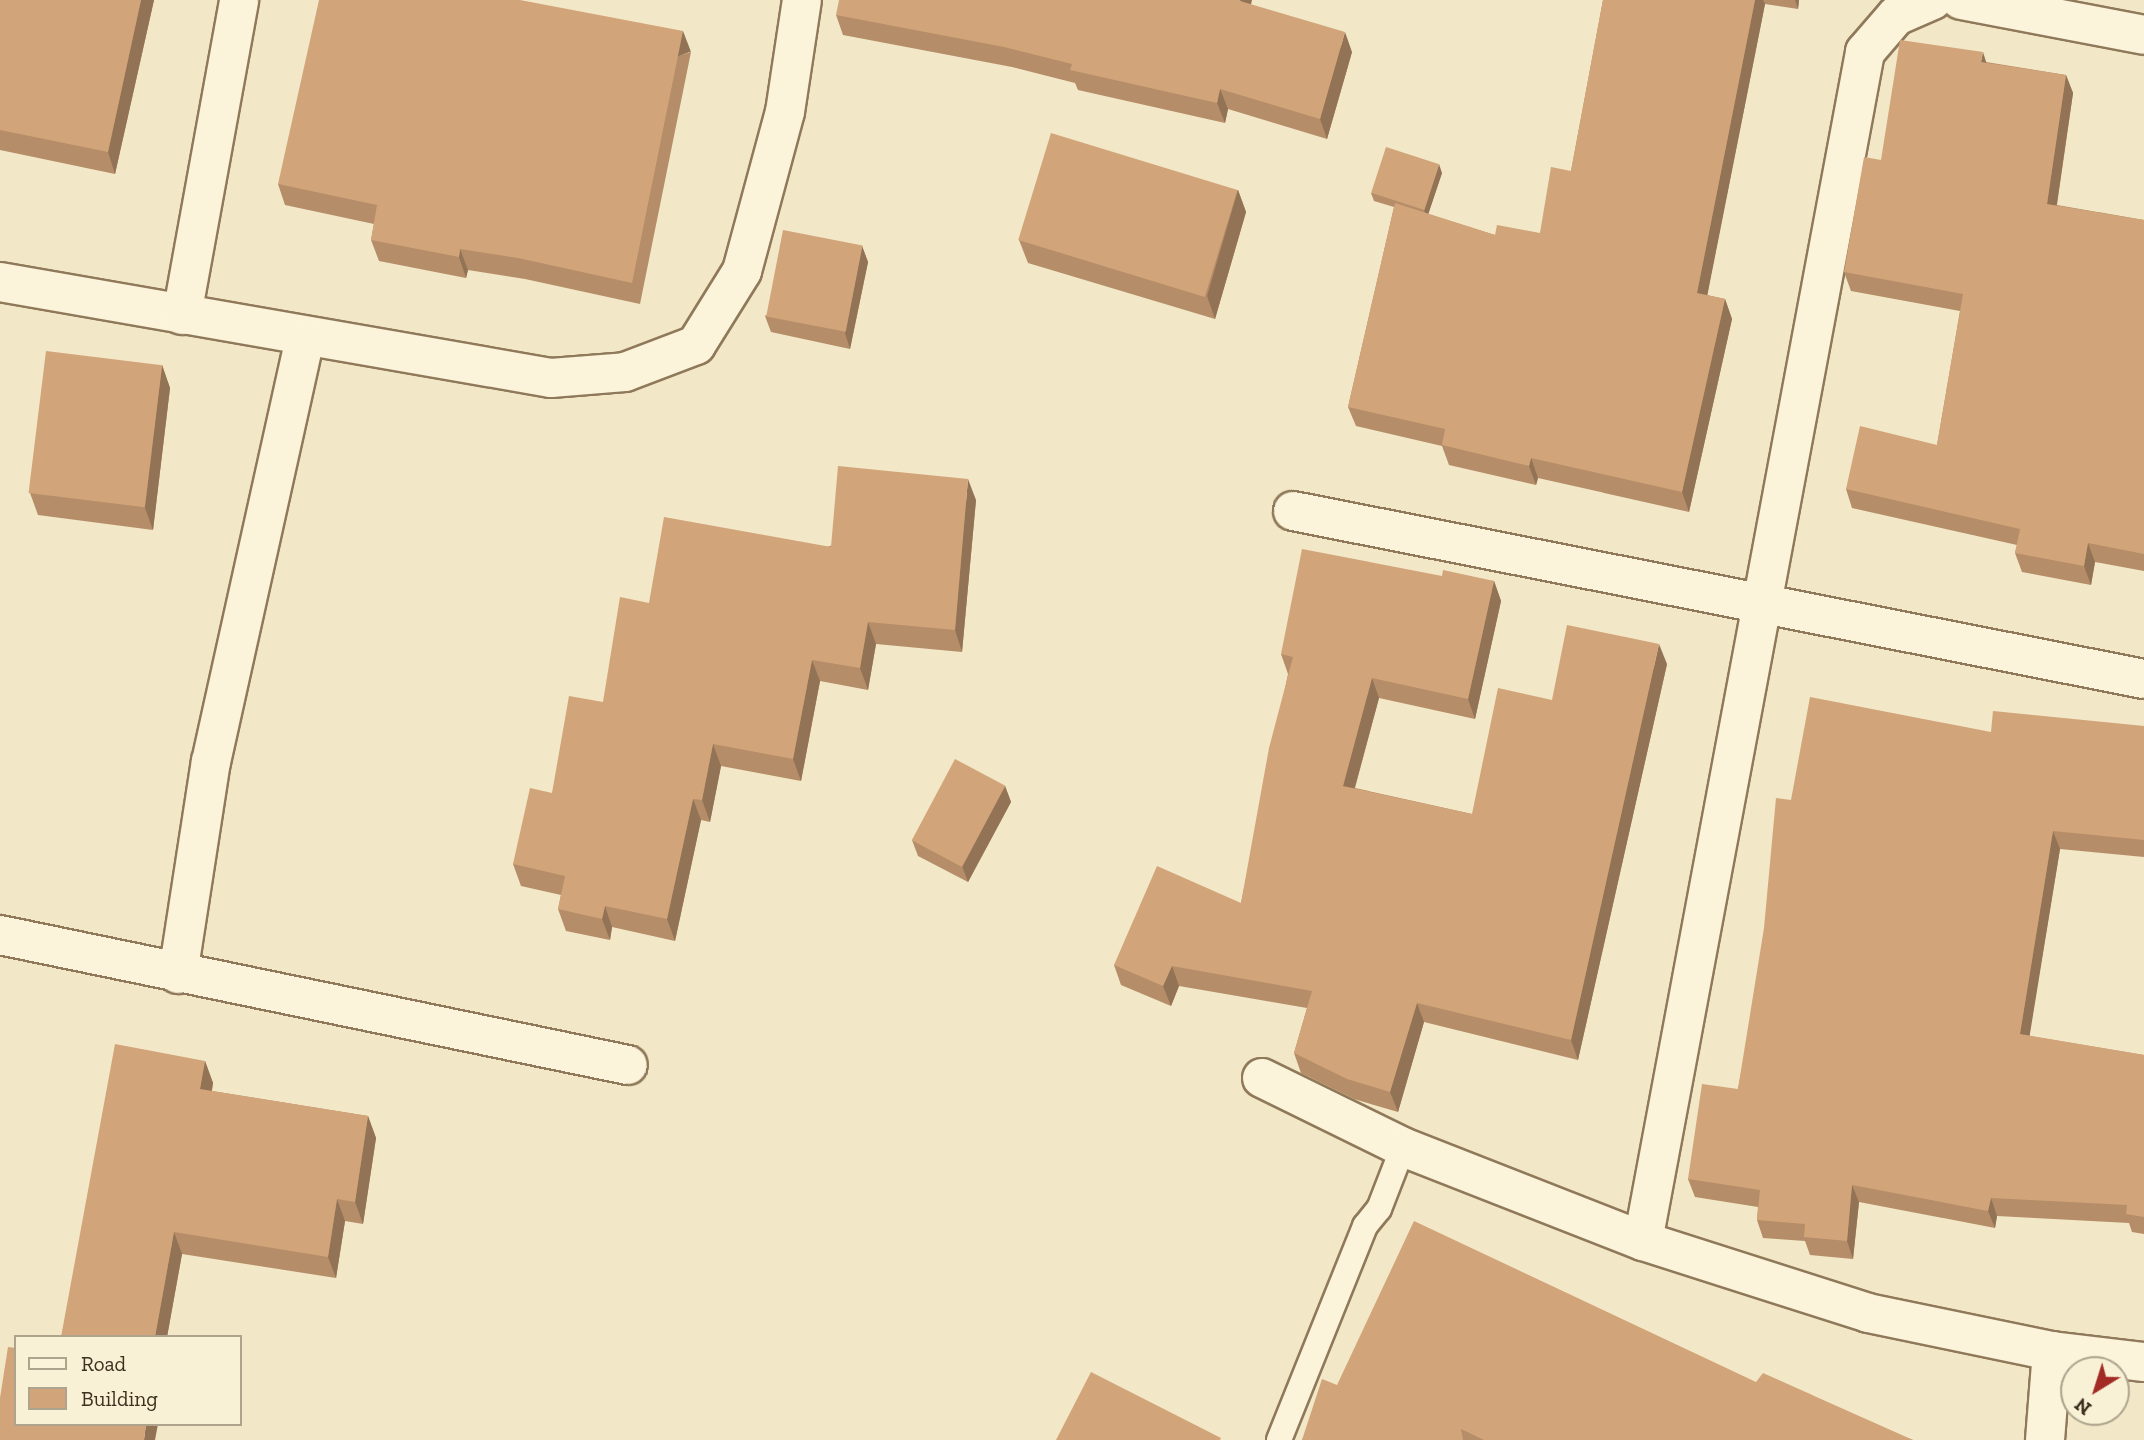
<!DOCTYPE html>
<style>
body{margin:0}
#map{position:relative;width:2144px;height:1440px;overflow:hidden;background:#f2e7c6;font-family:"Zilla Slab",serif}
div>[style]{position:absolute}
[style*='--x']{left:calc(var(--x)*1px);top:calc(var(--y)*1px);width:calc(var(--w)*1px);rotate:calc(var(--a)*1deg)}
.roads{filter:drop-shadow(2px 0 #8f795a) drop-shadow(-2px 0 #8f795a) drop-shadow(0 2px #8f795a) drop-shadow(0 -2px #8f795a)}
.service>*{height:24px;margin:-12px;padding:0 12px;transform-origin:12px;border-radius:12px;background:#fbf4da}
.minor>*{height:38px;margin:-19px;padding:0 19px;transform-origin:19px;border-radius:19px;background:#fbf4da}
.wall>*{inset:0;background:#b58d68}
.shaded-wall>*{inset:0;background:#937355;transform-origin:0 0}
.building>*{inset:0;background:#d2a479;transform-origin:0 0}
span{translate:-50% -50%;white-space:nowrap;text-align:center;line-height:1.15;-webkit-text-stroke:7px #f8f1d6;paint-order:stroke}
.legend{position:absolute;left:14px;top:1335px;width:228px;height:91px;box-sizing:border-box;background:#f8f1d6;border:2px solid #aea48d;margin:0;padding:9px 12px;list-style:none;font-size:21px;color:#3e301f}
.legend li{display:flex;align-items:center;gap:14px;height:35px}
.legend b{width:35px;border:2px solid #aea48d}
.north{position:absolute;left:2060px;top:1356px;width:70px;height:70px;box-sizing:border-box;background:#f8f1d6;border:2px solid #aea48d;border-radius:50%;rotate:218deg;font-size:19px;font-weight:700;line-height:28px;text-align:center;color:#3e301f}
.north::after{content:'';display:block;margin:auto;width:24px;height:32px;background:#a22c25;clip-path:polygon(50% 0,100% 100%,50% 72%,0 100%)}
</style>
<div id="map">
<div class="roads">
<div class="service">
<i style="--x:1279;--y:1440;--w:231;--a:-68.1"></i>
<i style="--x:1365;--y:1226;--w:22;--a:-51"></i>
<i style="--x:1379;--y:1209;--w:66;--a:-68.8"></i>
</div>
<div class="minor">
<i style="--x:1961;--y:0;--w:186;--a:10.8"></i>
<i style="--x:0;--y:282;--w:559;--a:9.88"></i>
<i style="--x:551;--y:378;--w:74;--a:-4.6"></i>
<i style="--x:625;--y:372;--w:76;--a:-20.8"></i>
<i style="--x:696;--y:345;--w:87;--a:-58.1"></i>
<i style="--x:742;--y:271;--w:165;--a:-74.9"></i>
<i style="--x:785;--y:112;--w:113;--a:-81.4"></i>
<i style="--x:182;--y:315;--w:320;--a:-79.7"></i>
<i style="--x:1293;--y:511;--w:867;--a:11.17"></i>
<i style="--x:0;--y:935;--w:641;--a:11.7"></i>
<i style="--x:178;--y:974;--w:215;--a:-81.2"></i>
<i style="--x:211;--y:762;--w:434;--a:-77.5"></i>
<i style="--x:1262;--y:1078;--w:157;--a:26.1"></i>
<i style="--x:1403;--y:1147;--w:258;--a:21.4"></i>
<i style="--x:1643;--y:1241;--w:236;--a:17.7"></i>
<i style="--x:1868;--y:1313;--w:188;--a:11.7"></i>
<i style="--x:2052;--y:1351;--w:93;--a:6.8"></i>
<i style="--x:1643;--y:1241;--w:1210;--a:-79.42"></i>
<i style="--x:1865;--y:52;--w:48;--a:-49.3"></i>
<i style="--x:1896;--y:16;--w:40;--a:-23.4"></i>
<i style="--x:2045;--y:1440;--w:89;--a:-85.5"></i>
</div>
</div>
<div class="wall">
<i style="clip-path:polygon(0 0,154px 0,115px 174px,0 150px)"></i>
<i style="clip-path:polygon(1603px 0,1799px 0,1798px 9px,1765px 4px,1707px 295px,1725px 299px,1732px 319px,1689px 512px,1538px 478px,1536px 485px,1449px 465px,1442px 446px,1356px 426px,1348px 407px,1394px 207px,1374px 201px,1371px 193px,1442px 173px,1428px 214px,1495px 235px,1540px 233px,1571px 171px)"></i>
<i style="clip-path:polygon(1251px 5px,1352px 52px,1327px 139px,1228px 109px,1225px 123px,1078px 90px,1075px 83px,1012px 67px,843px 35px,836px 15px)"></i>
<i style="clip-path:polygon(691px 52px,640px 304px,525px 279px,468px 270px,466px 278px,379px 261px,371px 240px,374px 224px,285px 205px,278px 184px)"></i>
<i style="clip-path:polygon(1986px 62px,2066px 75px,2073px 93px,2057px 205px,2144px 220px,2144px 571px,2095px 562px,2091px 585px,2022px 572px,2015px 553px,2017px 545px,1852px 508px,1846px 489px,1937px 445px,1960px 311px,1851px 291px,1844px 272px,1881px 160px)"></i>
<i style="clip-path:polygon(1238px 190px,1246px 212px,1215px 319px,1028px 263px,1019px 240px)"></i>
<i style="clip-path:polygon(862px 246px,868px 262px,850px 349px,771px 332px,765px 316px)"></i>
<i style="clip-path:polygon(162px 365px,170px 388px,153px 530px,38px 515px,30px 493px)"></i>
<i style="clip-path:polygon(976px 500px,962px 652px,876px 644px,868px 690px,820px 681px,801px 781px,721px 766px,710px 822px,701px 820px,675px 941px,612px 927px,610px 940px,566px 931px,558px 909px,561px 895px,521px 886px,513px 864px,552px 793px,603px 702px,649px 603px)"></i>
<i style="clip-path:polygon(1442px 576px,1494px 581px,1501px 601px,1475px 719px,1379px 698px,1355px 788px,1472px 814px,1552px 700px,1667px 664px,1578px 1060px,1424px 1022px,1398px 1112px,1354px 1099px,1301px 1073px,1294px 1053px,1307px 1008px,1179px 986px,1171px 1006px,1121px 985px,1114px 965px,1241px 903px,1288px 674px,1281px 654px)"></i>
<i style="clip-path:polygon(2144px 726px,2144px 857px,2060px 849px,2029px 1036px,2144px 1055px,2144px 1234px,2132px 1232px,2129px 1223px,1997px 1216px,1995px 1228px,1859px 1202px,1853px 1259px,1810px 1255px,1805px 1241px,1763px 1238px,1757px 1220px,1758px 1207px,1695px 1197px,1688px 1179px,1738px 1089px,1791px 800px,1991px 732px)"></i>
<i style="clip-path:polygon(1005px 786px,1011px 802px,968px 882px,918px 856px,912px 840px)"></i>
<i style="clip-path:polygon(205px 1061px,213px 1083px,212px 1091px,368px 1116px,376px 1138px,363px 1224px,345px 1221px,336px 1278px,182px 1254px,167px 1337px,61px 1337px)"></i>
<i style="clip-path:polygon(1756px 1382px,1913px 1440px,1302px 1440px,1337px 1385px)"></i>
</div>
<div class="shaded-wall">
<i style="clip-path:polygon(141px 0,154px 0,115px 174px,108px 152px)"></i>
<i style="clip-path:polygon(1240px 0,1252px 0,1247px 22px)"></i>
<i style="clip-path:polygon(1755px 0,1763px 0,1765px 4px,1704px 312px,1697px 293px)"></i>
<i style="clip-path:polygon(1795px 0,1799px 0,1798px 9px)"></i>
<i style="left:683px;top:31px;width:22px;height:257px;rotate:69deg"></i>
<i style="clip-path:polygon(1345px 32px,1352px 52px,1327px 139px,1320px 119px)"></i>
<i style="clip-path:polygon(1983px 52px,1989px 71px,1981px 62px)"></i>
<i style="clip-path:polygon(2066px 75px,2073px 93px,2054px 223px,2047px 204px)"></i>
<i style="clip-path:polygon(1220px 89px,1228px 109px,1225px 123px,1217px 103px)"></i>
<i style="clip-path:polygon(1439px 164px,1442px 173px,1427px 218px,1424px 210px)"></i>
<i style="clip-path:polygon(1238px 190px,1246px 212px,1215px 319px,1207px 296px)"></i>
<i style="clip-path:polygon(862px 246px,868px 262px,850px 349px,845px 333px)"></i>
<i style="clip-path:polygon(460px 249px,468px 270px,466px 278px,459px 257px)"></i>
<i style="clip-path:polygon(1725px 299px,1732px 319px,1689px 512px,1682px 492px)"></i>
<i style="clip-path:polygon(162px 365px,170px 388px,153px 530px,145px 508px)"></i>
<i style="clip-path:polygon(1531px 458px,1538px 478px,1536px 485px,1529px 466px)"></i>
<i style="clip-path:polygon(968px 479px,976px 500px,962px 652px,955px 630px)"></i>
<i style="clip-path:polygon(2088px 543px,2095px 562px,2091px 585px,2084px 566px)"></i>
<i style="clip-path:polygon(1494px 581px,1501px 601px,1475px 719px,1468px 699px)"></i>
<i style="clip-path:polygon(868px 622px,876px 644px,868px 690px,860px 668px)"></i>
<i style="clip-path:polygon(1659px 644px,1667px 664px,1578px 1060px,1571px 1040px)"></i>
<i style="clip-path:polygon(812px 660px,820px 681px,801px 781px,793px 759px)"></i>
<i style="clip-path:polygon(1372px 678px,1379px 698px,1350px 805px,1343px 786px)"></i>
<i style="clip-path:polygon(713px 744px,721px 766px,710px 822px,702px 800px)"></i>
<i style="clip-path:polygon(1005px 786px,1011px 802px,968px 882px,962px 866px)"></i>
<i style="clip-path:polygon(693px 799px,701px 820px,675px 941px,667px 919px)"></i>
<i style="clip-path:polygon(2053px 831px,2060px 849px,2027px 1052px,2020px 1034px)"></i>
<i style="clip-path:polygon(605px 906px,612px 927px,610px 940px,602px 919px)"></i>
<i style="clip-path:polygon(1172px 966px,1179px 986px,1171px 1006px,1163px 986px)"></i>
<i style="clip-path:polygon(1417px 1003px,1424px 1022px,1398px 1112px,1390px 1092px)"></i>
<i style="clip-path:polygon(205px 1061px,213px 1083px,208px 1111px,200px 1089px)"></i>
<i style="clip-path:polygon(368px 1116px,376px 1138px,363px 1224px,355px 1202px)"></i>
<i style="clip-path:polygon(1852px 1185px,1859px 1202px,1853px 1259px,1847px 1241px)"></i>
<i style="clip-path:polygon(1991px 1198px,1997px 1216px,1995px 1228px,1988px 1211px)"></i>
<i style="clip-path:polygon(337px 1199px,345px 1221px,336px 1278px,328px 1257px)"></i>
<i style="clip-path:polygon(174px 1232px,182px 1254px,167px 1337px,155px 1337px)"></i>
<i style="clip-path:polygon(146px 1424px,158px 1424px,155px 1440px,144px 1440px)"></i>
</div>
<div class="building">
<i style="clip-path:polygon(0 0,141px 0,108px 152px,0 130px)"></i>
<i style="clip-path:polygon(319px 0,520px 0,683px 31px,632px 283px,518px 258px,460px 249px,459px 257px,371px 240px,377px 205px,278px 184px)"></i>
<i style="clip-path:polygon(839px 0,1240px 0,1240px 1px,1345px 32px,1320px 119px,1220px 89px,1217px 103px,1070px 70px,1072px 64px,1004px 47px,836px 15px)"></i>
<i style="clip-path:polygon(1603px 0,1755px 0,1697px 293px,1725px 299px,1682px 492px,1531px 458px,1529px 466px,1442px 445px,1445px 429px,1348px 407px,1395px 203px,1495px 235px,1497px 225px,1540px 233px,1551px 167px,1571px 171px)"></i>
<i style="clip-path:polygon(1900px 40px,1983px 52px,1981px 62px,2066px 75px,2047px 204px,2144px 220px,2144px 554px,2088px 543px,2084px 566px,2015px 553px,2020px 529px,1846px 489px,1860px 426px,1937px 445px,1963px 294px,1844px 272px,1864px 157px,1881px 160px)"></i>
<i style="left:1051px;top:133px;width:195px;height:112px;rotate:17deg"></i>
<i style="left:1386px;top:147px;width:56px;height:48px;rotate:18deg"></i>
<i style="left:783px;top:230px;width:81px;height:88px;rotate:11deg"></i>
<i style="left:46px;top:351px;width:117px;height:143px;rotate:7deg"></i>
<i style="clip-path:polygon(838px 466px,968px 479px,955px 630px,868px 622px,860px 668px,812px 660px,793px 759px,713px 744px,702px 800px,693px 799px,667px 919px,605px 906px,602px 919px,558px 909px,565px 876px,513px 864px,530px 788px,552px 793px,569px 696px,603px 702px,620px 597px,649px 603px,664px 517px,831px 547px)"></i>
<i style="clip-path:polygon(1302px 549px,1442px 576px,1443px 570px,1494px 581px,1468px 699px,1372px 678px,1343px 786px,1472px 814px,1498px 688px,1552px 700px,1567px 625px,1659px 644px,1571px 1040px,1417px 1003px,1390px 1092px,1347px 1079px,1294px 1053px,1312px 991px,1172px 966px,1163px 986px,1114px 965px,1157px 866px,1241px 903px,1269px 748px,1293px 657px,1281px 654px)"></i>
<i style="clip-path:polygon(1810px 697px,1991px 732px,1993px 711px,2144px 726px,2144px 840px,2053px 831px,2020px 1034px,2144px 1055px,2144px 1217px,2126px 1214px,2127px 1205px,1991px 1198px,1988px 1211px,1852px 1185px,1847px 1241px,1804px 1237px,1805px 1224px,1757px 1220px,1760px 1190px,1688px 1179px,1702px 1084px,1738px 1089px,1764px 928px,1776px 798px,1791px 800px)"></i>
<i style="left:955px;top:759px;width:57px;height:92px;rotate:28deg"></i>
<i style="clip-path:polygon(115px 1044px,205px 1061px,200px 1089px,368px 1116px,355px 1202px,337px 1199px,328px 1257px,174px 1232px,155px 1337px,61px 1337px)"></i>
<i style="clip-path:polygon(1414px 1221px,1756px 1382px,1763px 1373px,1913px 1440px,1484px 1440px,1461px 1429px,1463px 1440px,1302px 1440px,1322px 1379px,1337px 1385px)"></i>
<i style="clip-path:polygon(8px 1347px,16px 1348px,16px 1424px,146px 1424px,144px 1440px,0 1440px,0 1398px)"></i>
<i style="clip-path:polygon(1091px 1372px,1221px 1438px,1220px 1440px,1056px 1440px)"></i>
</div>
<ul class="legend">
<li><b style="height:9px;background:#fbf4da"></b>Road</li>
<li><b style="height:19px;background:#d2a479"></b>Building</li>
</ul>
<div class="north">N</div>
</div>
